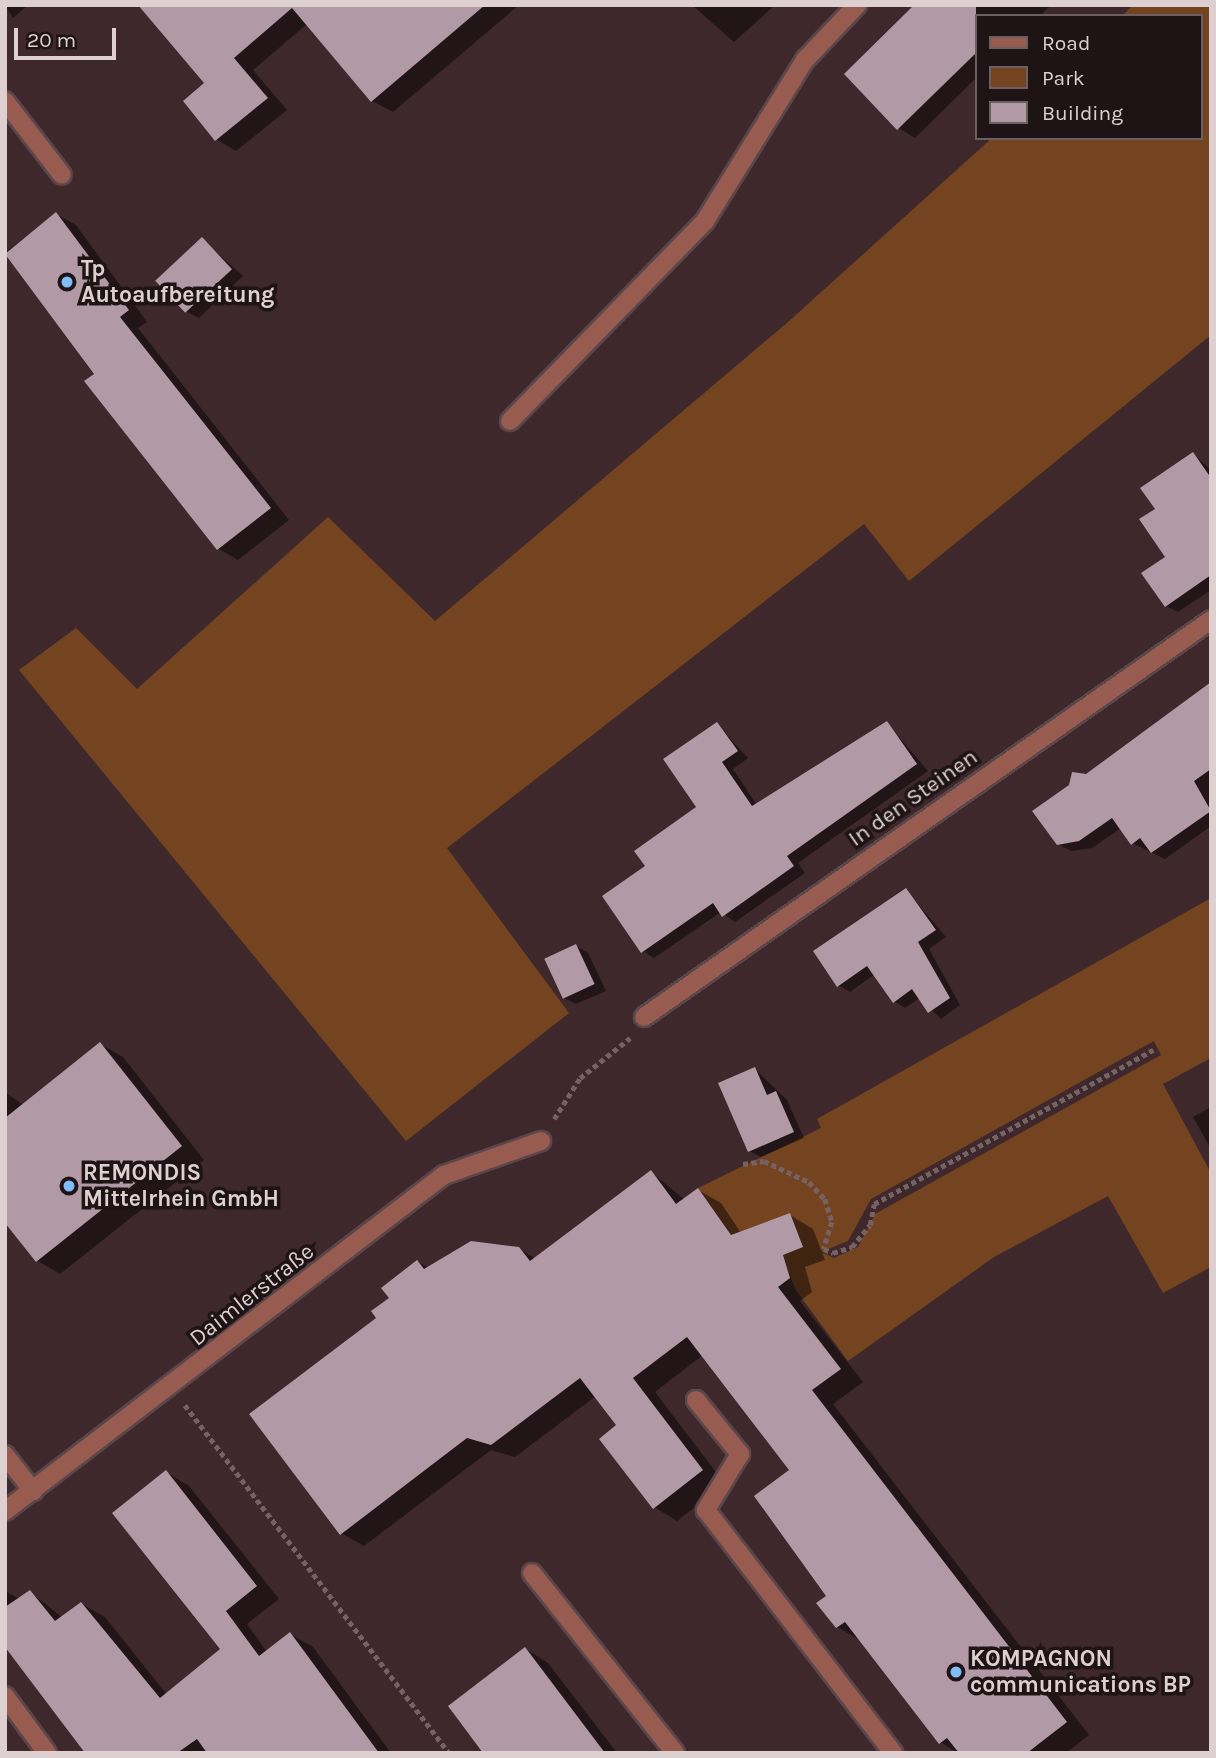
<!DOCTYPE html>
<meta charset="utf-8">
<style>
body{margin:0}
#map{position:relative;width:1216px;height:1758px;overflow:hidden;background:#3e282c;font-family:Karla,sans-serif}
div>[style]{position:absolute}
[style*='--x']{left:calc(var(--x)*1px);top:calc(var(--y)*1px);width:calc(var(--w)*1px);rotate:calc(var(--a)*1deg)}
.green>*{inset:0;background:#744420}
.shadow>*{inset:0;background:#0007}
.building>*{inset:0;background:#b199a6;transform-origin:0 0}
.path>*{height:4.5px;margin-top:-2.25px;transform-origin:0;background:repeating-linear-gradient(90deg,#756265 0 5px,transparent 0 8.5px)}
.roads{filter:drop-shadow(2px 0 #5b464a) drop-shadow(-2px 0 #5b464a) drop-shadow(0 2px #5b464a) drop-shadow(0 -2px #5b464a)}
.minor>*{height:18px;margin:-9px;padding:0 9px;transform-origin:9px;border-radius:9px;background:#975b4f}
.dots>*{width:19px;height:19px;translate:-50% -50%;box-sizing:border-box;border:4px solid #1e1416;border-radius:50%}
span{translate:-50% -50%;white-space:nowrap;text-align:center;line-height:1.15;-webkit-text-stroke:7px #1e1416;paint-order:stroke}
.poi-label{font-size:23px;color:#decfd1;font-weight:700}
.left{translate:0 -50%;text-align:left}
.street-label{font-size:23px;color:#decfd1}
.frame{position:absolute;inset:0;border:7px solid #decfd1;pointer-events:none}
.legend{position:absolute;left:975px;top:14px;width:228px;height:126px;box-sizing:border-box;background:#1e1416;border:2px solid #6b5f61;margin:0;padding:9px 12px;list-style:none;font-size:21px;color:#decfd1}
.legend li{display:flex;align-items:center;gap:14px;height:35px}
.legend b{width:35px;border:2px solid #6b5f61}
.scale{position:absolute;left:14px;top:28px;width:102px;height:32px;box-sizing:border-box;border:4px solid #decfd1;border-top:0;padding-left:9px;font-size:21px;line-height:24px;white-space:nowrap;color:#decfd1;-webkit-text-stroke:5px #1e1416;paint-order:stroke}
</style>
<div id="map">
<div class="green">
<i style="clip-path:polygon(1133px 5px,1211px 5px,1211px 335px,909px 581px,864px 524px,447px 848px,569px 1013px,406px 1141px,19px 670px,76px 628px,137px 689px,328px 517px,435px 621px,788px 322px,992px 138px,1200px 138px,1200px 16px,1122px 16px)"></i>
<i style="clip-path:polygon(evenodd,1211px 898px,1211px 1058px,1163px 1084px,1211px 1173px,1211px 1267px,1163px 1293px,1108px 1196px,994px 1257px,848px 1361px,795px 1289px,769px 1221px,731px 1235px,698px 1188px,821px 1128px,817px 1119px,1211px 898px,1154px 1041px,1161px 1055px,875px 1214px,858px 1247px,834px 1258px,821px 1252px,848px 1241px,871px 1199px,1154px 1041px)"></i>
</div>
<div class="shadow">
<i style="clip-path:polygon(5px 5px,28px 5px,13px 18px)"></i>
<i style="clip-path:polygon(141px 5px,519px 5px,393px 112px,372px 101px,307px 24px,253px 70px,287px 110px,236px 151px,216px 139px,207px 83px)"></i>
<i style="clip-path:polygon(692px 5px,775px 5px,734px 42px)"></i>
<i style="clip-path:polygon(916px 5px,1051px 5px,1040px 16px,976px 16px,976px 78px,915px 138px,899px 128px)"></i>
<i style="clip-path:polygon(56px 214px,76px 225px,147px 322px,138px 328px,289px 520px,238px 560px,219px 549px,6px 252px)"></i>
<i style="clip-path:polygon(203px 240px,243px 276px,199px 318px,187px 312px)"></i>
<i style="clip-path:polygon(1193px 454px,1211px 470px,1211px 590px,1178px 612px,1166px 606px,1167px 558px,1157px 509px)"></i>
<i style="clip-path:polygon(1211px 686px,1211px 826px,1165px 859px,1132px 843px,1121px 828px,1092px 848px,1071px 851px,1058px 844px,1086px 776px)"></i>
<i style="clip-path:polygon(887px 723px,928px 771px,798px 863px,805px 873px,735px 922px,721px 912px,654px 958px,643px 951px,647px 867px,699px 808px,717px 724px,748px 758px,733px 769px,757px 805px)"></i>
<i style="clip-path:polygon(906px 890px,946px 937px,929px 949px,960px 1005px,941px 1019px,920px 998px,905px 1008px,894px 1001px,875px 974px,850px 992px,838px 985px)"></i>
<i style="clip-path:polygon(576px 946px,588px 953px,606px 991px,576px 1004px,564px 998px)"></i>
<i style="clip-path:polygon(100px 1044px,123px 1057px,204px 1160px,60px 1274px,38px 1261px,5px 1220px,5px 1092px,23px 1105px)"></i>
<i style="clip-path:polygon(755px 1069px,787px 1100px,804px 1138px,761px 1157px,749px 1151px)"></i>
<i style="clip-path:polygon(1211px 1107px,1211px 1149px,1193px 1117px)"></i>
<i style="clip-path:polygon(651px 1172px,685px 1200px,698px 1190px,721px 1203px,741px 1233px,790px 1215px,813px 1229px,825px 1260px,805px 1267px,812px 1292px,800px 1301px,863px 1382px,833px 1404px,1089px 1735px,1066px 1753px,958px 1753px,940px 1742px,860px 1640px,837px 1627px,791px 1470px,703px 1355px,655px 1392px,725px 1484px,677px 1521px,654px 1507px,619px 1426px,596px 1396px,515px 1457px,491px 1450px,364px 1546px,341px 1533px,378px 1318px,418px 1262px,429px 1268px,519px 1249px,536px 1259px)"></i>
<i style="clip-path:polygon(166px 1472px,189px 1486px,279px 1599px,247px 1624px,267px 1652px,290px 1634px,313px 1647px,391px 1753px,87px 1753px,5px 1645px,5px 1591px,20px 1599px,30px 1592px,63px 1618px,82px 1604px,105px 1617px,167px 1695px,222px 1649px)"></i>
<i style="clip-path:polygon(526px 1649px,548px 1663px,617px 1753px,485px 1753px)"></i>
</div>
<div class="building">
<i style="clip-path:polygon(138px 5px,485px 5px,371px 102px,292px 8px,234px 58px,268px 98px,215px 141px,183px 101px,204px 83px)"></i>
<i style="clip-path:polygon(914px 5px,976px 5px,976px 53px,897px 130px,844px 74px)"></i>
<i style="clip-path:polygon(56px 212px,129px 310px,120px 317px,271px 508px,217px 550px,84px 381px,94px 374px,5px 254px)"></i>
<i style="left:202px;top:237px;width:44px;height:64px;rotate:47deg"></i>
<i style="clip-path:polygon(1193px 452px,1211px 478px,1211px 575px,1165px 607px,1141px 573px,1165px 557px,1139px 519px,1155px 509px,1140px 488px)"></i>
<i style="clip-path:polygon(1211px 682px,1211px 769px,1194px 781px,1211px 811px,1151px 853px,1140px 838px,1131px 845px,1112px 818px,1079px 841px,1057px 845px,1032px 811px,1069px 785px,1072px 772px,1086px 774px)"></i>
<i style="clip-path:polygon(887px 721px,917px 764px,787px 856px,794px 866px,722px 917px,713px 903px,641px 953px,602px 896px,645px 866px,634px 851px,696px 807px,663px 759px,717px 722px,738px 751px,722px 762px,752px 806px)"></i>
<i style="clip-path:polygon(906px 888px,936px 930px,918px 942px,950px 998px,928px 1013px,912px 989px,893px 1003px,867px 966px,837px 987px,813px 951px)"></i>
<i style="left:576px;top:944px;width:44px;height:35px;rotate:65deg"></i>
<i style="clip-path:polygon(100px 1042px,182px 1146px,36px 1262px,5px 1223px,5px 1118px)"></i>
<i style="clip-path:polygon(755px 1067px,767px 1095px,776px 1091px,794px 1132px,748px 1152px,718px 1083px)"></i>
<i style="clip-path:polygon(651px 1170px,676px 1204px,698px 1188px,731px 1235px,790px 1213px,803px 1247px,783px 1255px,790px 1278px,778px 1287px,841px 1369px,812px 1390px,1067px 1722px,1027px 1753px,959px 1753px,947px 1738px,939px 1744px,845px 1622px,836px 1628px,816px 1603px,826px 1596px,754px 1496px,789px 1470px,687px 1337px,633px 1378px,703px 1470px,653px 1509px,599px 1439px,616px 1425px,580px 1378px,491px 1445px,467px 1438px,340px 1535px,249px 1414px,376px 1318px,371px 1311px,389px 1298px,381px 1288px,417px 1260px,424px 1269px,471px 1241px,519px 1247px,530px 1261px)"></i>
<i style="clip-path:polygon(166px 1470px,257px 1586px,226px 1611px,259px 1656px,290px 1632px,379px 1753px,207px 1753px,197px 1739px,177px 1753px,85px 1753px,5px 1647px,5px 1607px,30px 1590px,55px 1621px,81px 1602px,160px 1698px,220px 1649px,112px 1513px)"></i>
<i style="clip-path:polygon(525px 1647px,605px 1753px,483px 1753px,448px 1706px)"></i>
</div>
<div class="path">
<i style="--x:554;--y:1119;--w:49;--a:-57.6"></i>
<i style="--x:580;--y:1078;--w:64;--a:-38.7"></i>
<i style="--x:743;--y:1164;--w:21;--a:-8"></i>
<i style="--x:764;--y:1161;--w:50;--a:25"></i>
<i style="--x:809;--y:1182;--w:23;--a:47"></i>
<i style="--x:825;--y:1199;--w:24;--a:73"></i>
<i style="--x:832;--y:1222;--w:28;--a:107"></i>
<i style="--x:824;--y:1249;--w:10;--a:24"></i>
<i style="--x:833;--y:1253;--w:20;--a:-18"></i>
<i style="--x:852;--y:1247;--w:28;--a:-51"></i>
<i style="--x:870;--y:1225;--w:21;--a:-79"></i>
<i style="--x:874;--y:1204;--w:319;--a:-28.9"></i>
<i style="--x:185;--y:1405;--w:437;--a:52.8"></i>
</div>
<div class="roads">
<div class="minor">
<i style="--x:5;--y:101;--w:93;--a:52.4"></i>
<i style="--x:510;--y:421;--w:279;--a:-45.7"></i>
<i style="--x:705;--y:221;--w:190;--a:-58.2"></i>
<i style="--x:805;--y:60;--w:76;--a:-46.6"></i>
<i style="--x:644;--y:1017;--w:692;--a:-35"></i>
<i style="--x:696;--y:1400;--w:70;--a:50.8"></i>
<i style="--x:740;--y:1454;--w:66;--a:121.3"></i>
<i style="--x:706;--y:1510;--w:307;--a:52.4"></i>
<i style="--x:5;--y:1455;--w:46;--a:52.1"></i>
<i style="--x:5;--y:1511;--w:553;--a:-37.43"></i>
<i style="--x:444;--y:1175;--w:103;--a:-19.3"></i>
<i style="--x:532;--y:1573;--w:230;--a:51.5"></i>
<i style="--x:5;--y:1696;--w:71;--a:53.6"></i>
</div>
</div>
<div class="dots">
<i style="left:67px;top:282px;background:#80bdfa"></i>
<i style="left:69px;top:1186px;background:#80bdfa"></i>
<i style="left:956px;top:1672px;background:#80bdfa"></i>
</div>
<div class="poi-label">
<span class="left" style="left:81px;top:282px">Tp<br>Autoaufbereitung</span>
<span class="left" style="left:83px;top:1186px">REMONDIS<br>Mittelrhein GmbH</span>
<span class="left" style="left:970px;top:1672px">KOMPAGNON<br>communications BP</span>
</div>
<div class="street-label">
<span style="left:913px;top:798px;rotate:-35deg">In den Steinen</span>
<span style="left:252px;top:1295px;rotate:-38deg">Daimlerstraße</span>
</div>
<div class="frame"></div>
<ul class="legend">
<li><b style="height:9px;background:#975b4f"></b>Road</li>
<li><b style="height:19px;background:#744420"></b>Park</li>
<li><b style="height:19px;background:#b199a6"></b>Building</li>
</ul>
<div class="scale">20 m</div>
</div>
